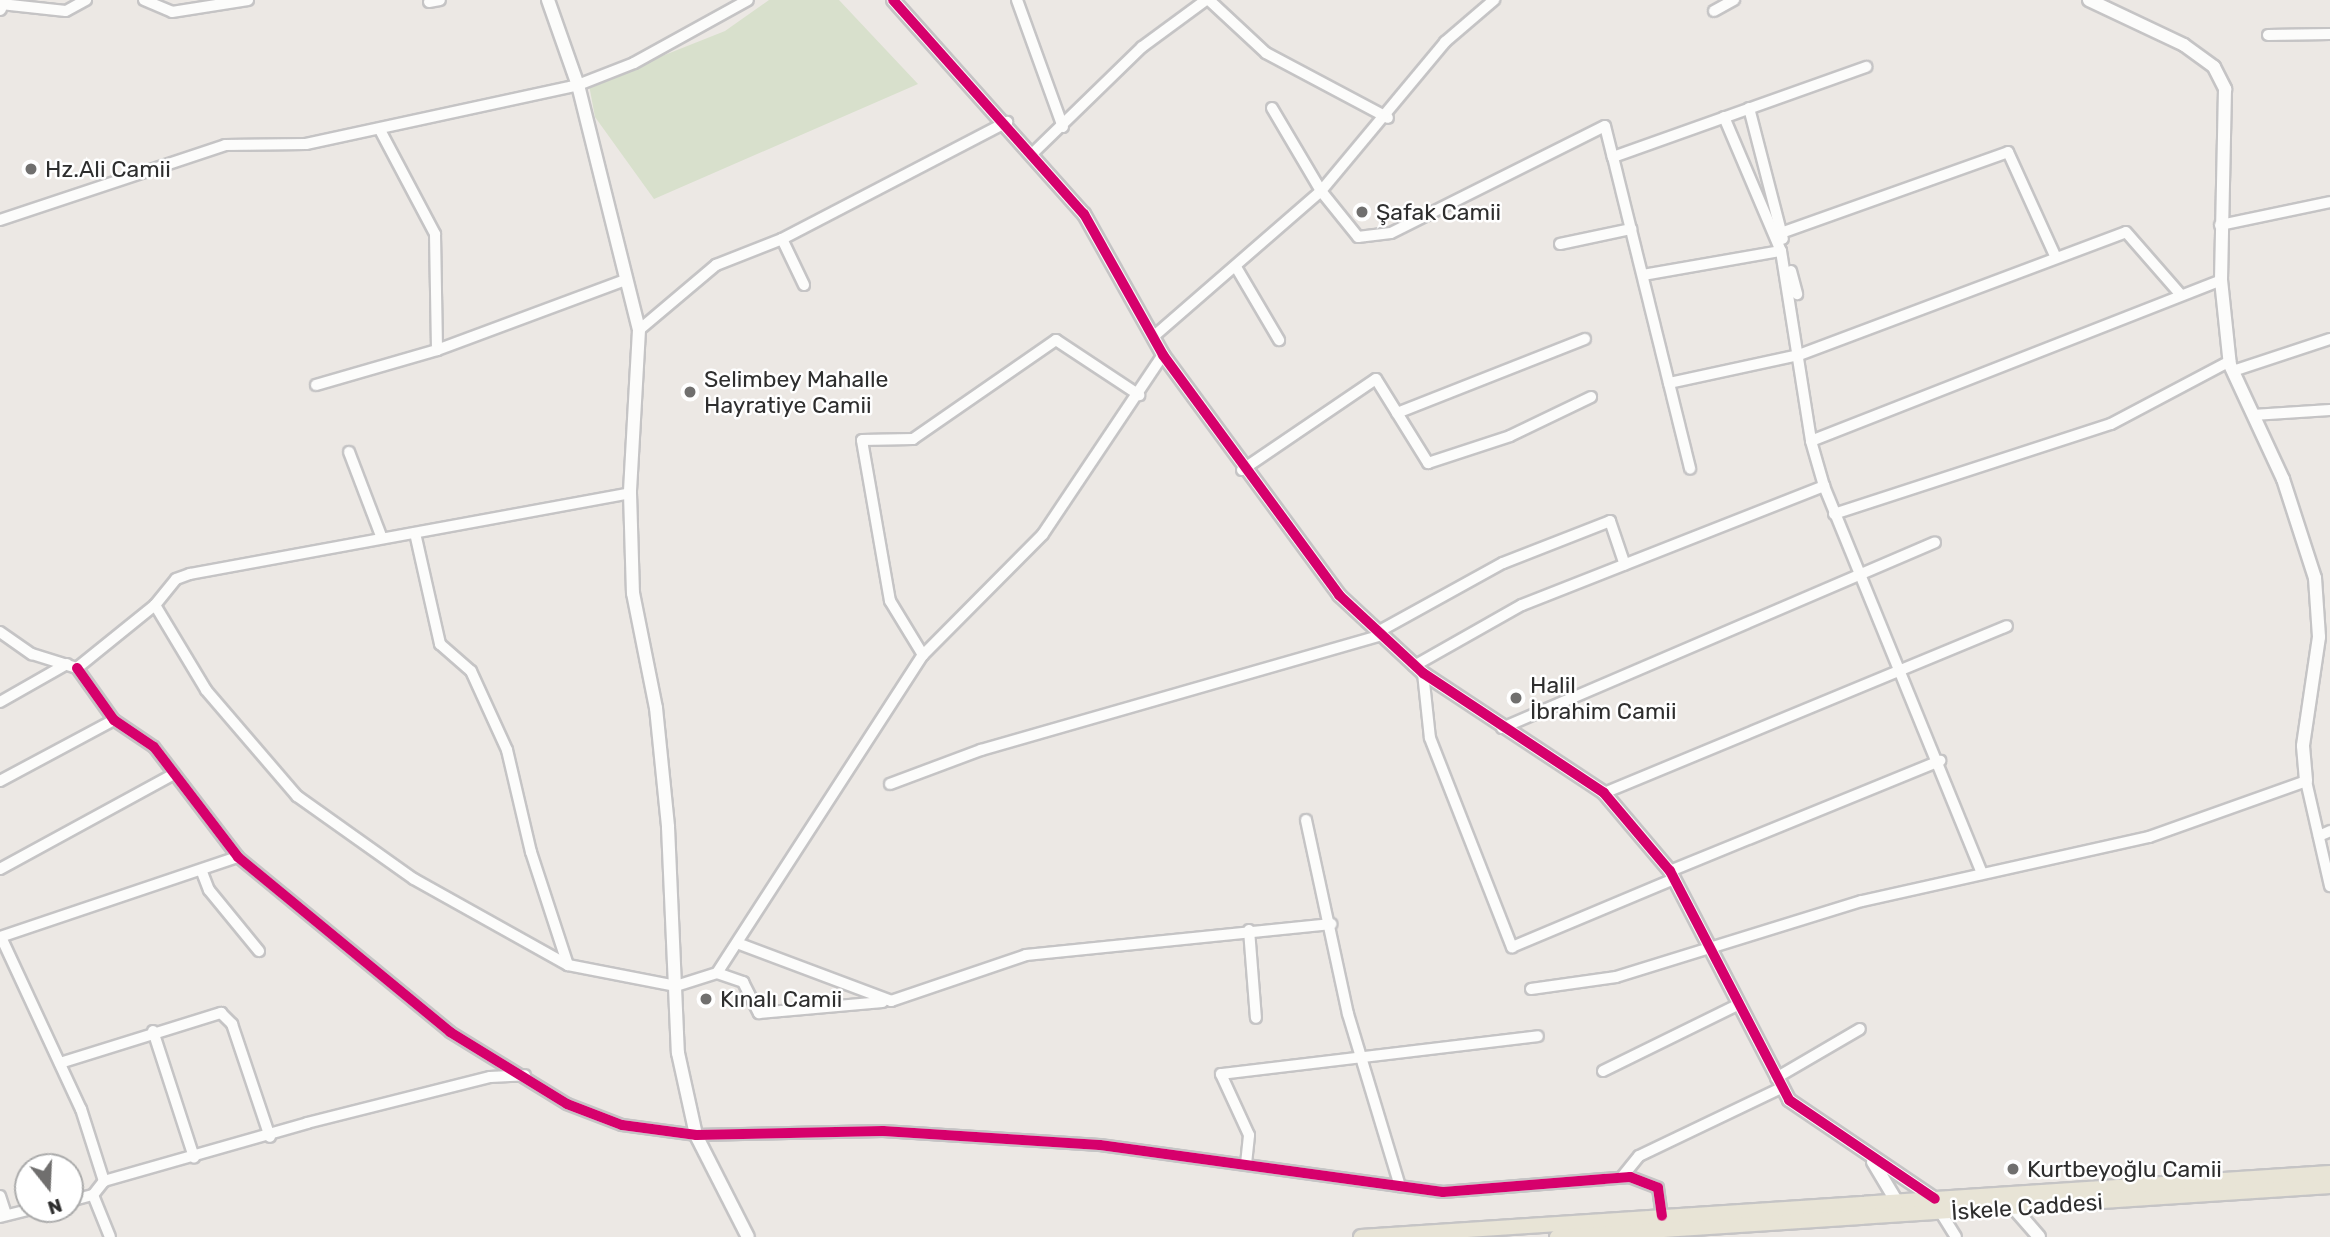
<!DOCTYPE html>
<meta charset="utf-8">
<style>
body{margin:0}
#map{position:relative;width:2330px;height:1237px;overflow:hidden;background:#ece8e4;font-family:Rubik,sans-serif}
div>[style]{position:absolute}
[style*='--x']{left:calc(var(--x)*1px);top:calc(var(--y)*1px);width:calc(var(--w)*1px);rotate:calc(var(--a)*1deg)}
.cemetery>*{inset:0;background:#d8e0cc}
.roads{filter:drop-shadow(2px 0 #c5c4c5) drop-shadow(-2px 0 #c5c4c5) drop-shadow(0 2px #c5c4c5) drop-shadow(0 -2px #c5c4c5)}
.minor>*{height:10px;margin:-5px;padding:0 5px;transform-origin:5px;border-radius:5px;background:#fcfcfb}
.tertiary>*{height:12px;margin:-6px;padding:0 6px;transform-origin:6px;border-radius:6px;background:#fcfcfb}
.primary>*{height:14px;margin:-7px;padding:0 7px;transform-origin:7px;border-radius:7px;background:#e8e4d6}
.cycleway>*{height:10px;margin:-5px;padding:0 5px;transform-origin:5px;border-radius:5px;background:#d6006c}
.dots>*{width:19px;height:19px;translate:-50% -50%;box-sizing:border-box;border:4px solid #fff;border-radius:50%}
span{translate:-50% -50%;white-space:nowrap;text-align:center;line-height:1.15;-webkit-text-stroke:5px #fff;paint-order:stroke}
.poi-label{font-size:23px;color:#2e2e2e}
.left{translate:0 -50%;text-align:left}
.street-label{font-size:23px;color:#2e2e2e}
.north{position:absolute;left:14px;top:1153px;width:70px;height:70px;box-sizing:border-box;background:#fff;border:2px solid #ababab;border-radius:50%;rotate:162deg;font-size:19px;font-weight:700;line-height:28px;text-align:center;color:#2e2e2e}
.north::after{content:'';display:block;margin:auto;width:24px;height:32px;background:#706f6e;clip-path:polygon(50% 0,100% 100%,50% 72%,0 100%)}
</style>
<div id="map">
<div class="cemetery">
<i style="clip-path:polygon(769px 0,839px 0,918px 84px,654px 199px,595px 117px,589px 85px,725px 31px)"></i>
</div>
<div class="roads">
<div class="minor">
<i style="--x:144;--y:0;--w:30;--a:23"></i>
<i style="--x:172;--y:12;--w:77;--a:-9"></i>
<i style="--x:1017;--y:0;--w:135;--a:70.1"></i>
<i style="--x:1209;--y:0;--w:78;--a:42.9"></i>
<i style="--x:1266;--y:53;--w:138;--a:28"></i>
<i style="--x:429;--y:2;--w:11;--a:-10"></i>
<i style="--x:1;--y:4;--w:65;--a:6.1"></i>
<i style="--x:66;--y:11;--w:23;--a:-29"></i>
<i style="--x:1714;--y:11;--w:23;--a:-29"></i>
<i style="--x:2268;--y:35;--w:62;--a:-0.9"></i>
<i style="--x:1272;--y:108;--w:96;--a:59.4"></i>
<i style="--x:1321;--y:191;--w:59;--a:51.2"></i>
<i style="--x:1358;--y:237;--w:33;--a:-7"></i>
<i style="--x:1391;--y:233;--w:239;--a:-26.6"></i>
<i style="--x:1605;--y:126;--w:32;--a:76"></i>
<i style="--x:1613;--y:157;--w:269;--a:-19.6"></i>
<i style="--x:1749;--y:108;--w:135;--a:75.5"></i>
<i style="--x:1724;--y:117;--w:146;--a:67"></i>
<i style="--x:1781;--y:251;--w:192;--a:81"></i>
<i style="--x:1811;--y:441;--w:47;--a:73.9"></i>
<i style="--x:380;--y:130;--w:118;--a:62.1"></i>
<i style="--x:435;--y:234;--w:116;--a:89"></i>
<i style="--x:1033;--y:153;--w:152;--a:-44.2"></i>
<i style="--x:1142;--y:47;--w:79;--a:-36.3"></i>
<i style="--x:1613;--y:157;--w:321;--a:76.1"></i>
<i style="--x:0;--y:220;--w:237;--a:-18.4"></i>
<i style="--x:225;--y:145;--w:81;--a:-0.7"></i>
<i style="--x:306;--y:144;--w:278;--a:-12.2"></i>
<i style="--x:578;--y:85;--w:60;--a:-21.4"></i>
<i style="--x:634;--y:63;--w:130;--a:-28.9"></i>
<i style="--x:2220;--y:225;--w:112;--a:-11.8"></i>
<i style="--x:1781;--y:233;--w:241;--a:-19.6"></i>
<i style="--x:2008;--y:152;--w:116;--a:65.6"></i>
<i style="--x:782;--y:239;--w:51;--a:64.4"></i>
<i style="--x:1560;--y:244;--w:73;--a:-11.9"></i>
<i style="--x:1236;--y:267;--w:85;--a:59.5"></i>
<i style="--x:1791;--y:271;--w:24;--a:75"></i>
<i style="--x:1643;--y:275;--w:140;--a:-9.9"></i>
<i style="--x:639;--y:330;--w:101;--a:-40.2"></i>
<i style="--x:716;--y:265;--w:71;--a:-21.5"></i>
<i style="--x:782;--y:239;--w:254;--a:-27.5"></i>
<i style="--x:1153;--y:337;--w:223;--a:-41"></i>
<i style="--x:1321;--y:191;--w:194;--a:-50.2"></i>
<i style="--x:1445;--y:42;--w:65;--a:-40.6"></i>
<i style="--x:2233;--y:371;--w:102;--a:-18.3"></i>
<i style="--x:1669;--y:383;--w:133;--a:-12.2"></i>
<i style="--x:1799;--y:355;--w:349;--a:-20.6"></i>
<i style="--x:2126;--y:232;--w:82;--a:48.9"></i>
<i style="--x:316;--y:385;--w:126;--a:-16.1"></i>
<i style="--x:437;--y:350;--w:198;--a:-20.4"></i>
<i style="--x:1397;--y:413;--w:202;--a:-21.5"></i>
<i style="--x:2253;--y:415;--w:77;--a:-3.7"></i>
<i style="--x:1811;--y:441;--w:440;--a:-21.4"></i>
<i style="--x:349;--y:452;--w:90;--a:69.1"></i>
<i style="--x:1242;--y:470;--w:162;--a:-34.2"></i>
<i style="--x:1376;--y:379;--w:99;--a:58.2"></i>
<i style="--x:1428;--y:463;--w:86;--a:-18.2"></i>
<i style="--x:1510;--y:436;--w:90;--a:-25.7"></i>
<i style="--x:1834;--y:514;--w:291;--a:-18"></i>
<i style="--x:2111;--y:424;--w:135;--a:-27.9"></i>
<i style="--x:415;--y:533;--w:114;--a:77.3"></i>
<i style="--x:440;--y:644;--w:41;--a:41.1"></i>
<i style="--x:471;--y:671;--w:87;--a:65.5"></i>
<i style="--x:507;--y:750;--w:105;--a:76.8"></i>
<i style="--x:531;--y:852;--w:119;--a:71.9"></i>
<i style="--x:155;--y:605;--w:99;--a:59"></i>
<i style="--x:206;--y:690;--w:140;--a:49.4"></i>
<i style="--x:297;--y:796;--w:143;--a:35.4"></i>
<i style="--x:414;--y:879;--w:176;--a:29.2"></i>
<i style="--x:568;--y:965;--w:110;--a:11"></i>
<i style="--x:676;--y:986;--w:43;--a:-17.6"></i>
<i style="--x:717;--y:973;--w:379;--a:-57.1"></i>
<i style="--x:923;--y:655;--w:170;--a:-45.2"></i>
<i style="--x:1043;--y:534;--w:216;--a:-56.2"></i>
<i style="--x:0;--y:632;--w:39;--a:35"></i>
<i style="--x:32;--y:654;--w:47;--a:17.3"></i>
<i style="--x:77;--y:668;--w:100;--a:-38.9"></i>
<i style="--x:155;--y:605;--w:33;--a:-51"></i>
<i style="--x:176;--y:579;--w:15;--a:-20"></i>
<i style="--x:190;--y:574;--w:447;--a:-10.4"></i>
<i style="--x:1376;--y:633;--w:145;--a:-28.9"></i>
<i style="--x:1503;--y:563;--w:115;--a:-21.4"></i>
<i style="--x:1610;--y:521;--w:46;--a:71.2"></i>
<i style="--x:923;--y:655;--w:63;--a:-121.4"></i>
<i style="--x:890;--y:601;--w:163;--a:-99.9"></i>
<i style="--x:862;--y:440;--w:51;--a:-1.1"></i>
<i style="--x:913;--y:439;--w:174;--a:-34.7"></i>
<i style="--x:1056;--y:340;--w:100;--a:33.5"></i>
<i style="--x:1414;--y:666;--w:124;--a:-29.5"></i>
<i style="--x:1522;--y:605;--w:325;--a:-21.5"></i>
<i style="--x:1824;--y:486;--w:416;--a:67.8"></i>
<i style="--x:77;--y:668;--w:64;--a:54.6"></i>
<i style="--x:114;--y:720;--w:48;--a:34"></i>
<i style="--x:154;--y:747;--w:138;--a:52.6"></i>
<i style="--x:238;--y:857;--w:275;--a:39.5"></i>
<i style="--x:450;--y:1032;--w:137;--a:31.6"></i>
<i style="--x:567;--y:1104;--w:59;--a:20.9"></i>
<i style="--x:622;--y:1125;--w:75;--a:7.7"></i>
<i style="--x:696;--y:1135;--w:187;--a:-1.2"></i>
<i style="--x:883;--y:1131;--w:217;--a:3.7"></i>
<i style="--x:1100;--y:1145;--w:346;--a:7.8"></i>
<i style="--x:1443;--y:1192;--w:188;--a:-4.6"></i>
<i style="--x:1630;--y:1177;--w:30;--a:21"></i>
<i style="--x:1658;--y:1188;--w:28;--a:82"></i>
<i style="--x:1423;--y:673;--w:65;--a:83.9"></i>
<i style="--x:1430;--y:738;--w:225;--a:68.6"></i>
<i style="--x:1512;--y:947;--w:176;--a:-22.8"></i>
<i style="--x:0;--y:702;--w:77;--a:-29.6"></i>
<i style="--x:1502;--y:728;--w:471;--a:-23.2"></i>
<i style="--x:0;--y:781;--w:129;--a:-28.2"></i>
<i style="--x:890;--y:784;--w:97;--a:-20.5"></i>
<i style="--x:981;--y:750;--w:414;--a:-16"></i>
<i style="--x:1604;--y:793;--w:436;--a:-22.5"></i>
<i style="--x:1306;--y:820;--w:198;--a:77.8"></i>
<i style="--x:1348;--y:1014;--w:180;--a:73.2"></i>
<i style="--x:2319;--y:836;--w:12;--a:-24"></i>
<i style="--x:0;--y:869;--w:198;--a:-28.6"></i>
<i style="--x:1670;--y:871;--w:292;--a:-22.2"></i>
<i style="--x:202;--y:872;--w:19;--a:69"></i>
<i style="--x:209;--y:890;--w:79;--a:50.7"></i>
<i style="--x:1249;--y:930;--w:88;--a:85.5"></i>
<i style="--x:0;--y:937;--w:251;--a:-18.6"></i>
<i style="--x:1;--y:937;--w:190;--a:65.1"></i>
<i style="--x:81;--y:1109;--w:76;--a:72.3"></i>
<i style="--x:737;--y:943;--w:165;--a:20.6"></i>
<i style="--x:891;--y:1001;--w:143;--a:-18.8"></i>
<i style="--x:1026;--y:955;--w:307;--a:-5.8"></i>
<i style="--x:717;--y:973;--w:28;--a:19"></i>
<i style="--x:743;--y:982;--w:35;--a:63"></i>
<i style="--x:759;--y:1013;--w:124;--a:-5.1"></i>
<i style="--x:1531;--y:989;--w:86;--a:-8"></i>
<i style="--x:1616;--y:977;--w:257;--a:-17.2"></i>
<i style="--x:1862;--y:901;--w:294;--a:-12.6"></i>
<i style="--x:2149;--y:837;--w:167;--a:-19.6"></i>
<i style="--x:2306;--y:781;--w:108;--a:77.1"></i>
<i style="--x:153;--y:1031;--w:133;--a:72"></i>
<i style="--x:60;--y:1063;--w:169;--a:-17.3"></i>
<i style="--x:221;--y:1013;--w:16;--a:45"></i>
<i style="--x:232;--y:1024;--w:119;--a:71.4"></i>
<i style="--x:1603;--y:1071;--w:152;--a:-26.2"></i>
<i style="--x:1776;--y:1078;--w:97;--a:-30.3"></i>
<i style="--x:1246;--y:1164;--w:29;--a:-84"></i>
<i style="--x:1249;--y:1135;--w:67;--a:-114.7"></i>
<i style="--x:1221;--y:1074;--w:319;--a:-6.8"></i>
<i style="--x:1622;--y:1177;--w:27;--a:-51"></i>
<i style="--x:1639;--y:1156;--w:157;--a:-25.6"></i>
<i style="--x:93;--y:1195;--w:45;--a:68"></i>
<i style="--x:0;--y:1196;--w:20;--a:72"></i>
<i style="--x:70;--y:1201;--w:24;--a:-15"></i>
<i style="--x:93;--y:1195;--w:18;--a:-52"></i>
<i style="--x:104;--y:1181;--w:211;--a:-15.9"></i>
<i style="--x:307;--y:1123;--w:189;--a:-14.1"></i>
<i style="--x:490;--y:1077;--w:35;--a:-3"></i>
<i style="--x:1941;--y:1213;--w:28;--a:58"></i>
<i style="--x:0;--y:1217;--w:33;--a:-14"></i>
</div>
<div class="tertiary">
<i style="--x:548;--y:0;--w:90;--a:70.6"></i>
<i style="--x:578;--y:85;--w:252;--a:76"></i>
<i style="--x:639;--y:330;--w:163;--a:93.2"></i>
<i style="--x:630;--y:493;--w:100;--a:88.3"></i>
<i style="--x:633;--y:593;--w:117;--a:78.7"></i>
<i style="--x:656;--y:708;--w:120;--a:84.2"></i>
<i style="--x:668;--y:827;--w:226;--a:87.5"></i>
<i style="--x:678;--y:1053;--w:84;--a:77.6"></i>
<i style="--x:696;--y:1135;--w:114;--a:63"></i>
<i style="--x:893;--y:0;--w:287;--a:48.3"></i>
<i style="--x:1084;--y:214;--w:162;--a:60.7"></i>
<i style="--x:1163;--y:355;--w:298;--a:53.7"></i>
<i style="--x:1339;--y:595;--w:115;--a:42.9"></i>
<i style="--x:1423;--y:673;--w:217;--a:33.5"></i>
<i style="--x:1604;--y:793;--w:102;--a:49.8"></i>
<i style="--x:1670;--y:871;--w:258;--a:62.5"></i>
<i style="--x:1789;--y:1100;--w:176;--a:34.1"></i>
<i style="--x:2089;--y:0;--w:105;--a:25.3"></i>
<i style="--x:2184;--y:45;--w:37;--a:36"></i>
<i style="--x:2214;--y:67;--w:25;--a:63"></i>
<i style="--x:2225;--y:89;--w:191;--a:91.2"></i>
<i style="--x:2221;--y:280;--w:85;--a:84"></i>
<i style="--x:2230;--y:365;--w:126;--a:65.1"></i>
<i style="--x:2283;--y:479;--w:104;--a:72.1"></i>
<i style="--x:2315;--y:578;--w:59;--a:86.1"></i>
<i style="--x:2319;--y:637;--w:110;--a:98.4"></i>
<i style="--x:2303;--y:746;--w:35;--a:85"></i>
<i style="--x:0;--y:9;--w:9;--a:-77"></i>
<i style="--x:1873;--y:1162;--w:47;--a:59"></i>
<i style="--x:2014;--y:1208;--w:38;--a:49"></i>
</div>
<div class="primary">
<i style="--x:1361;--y:1237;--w:971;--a:-3.78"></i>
<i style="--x:1557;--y:1237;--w:775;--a:-3.77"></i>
</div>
</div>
<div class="cycleway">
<i style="--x:893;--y:0;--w:287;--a:48.3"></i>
<i style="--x:1084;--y:214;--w:162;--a:60.7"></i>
<i style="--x:1163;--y:355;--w:298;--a:53.7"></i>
<i style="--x:1339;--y:595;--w:115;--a:42.9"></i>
<i style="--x:1423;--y:673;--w:217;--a:33.5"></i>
<i style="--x:1604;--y:793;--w:102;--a:49.8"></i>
<i style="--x:1670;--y:871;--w:258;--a:62.5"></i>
<i style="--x:1789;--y:1100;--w:176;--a:34.1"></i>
<i style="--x:77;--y:668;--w:64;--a:54.6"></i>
<i style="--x:114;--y:720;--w:48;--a:34"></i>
<i style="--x:154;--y:747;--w:138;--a:52.6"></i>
<i style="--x:238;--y:857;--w:275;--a:39.5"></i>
<i style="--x:450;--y:1032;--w:137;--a:31.6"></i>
<i style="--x:567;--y:1104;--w:59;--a:20.9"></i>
<i style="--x:622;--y:1125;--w:75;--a:7.7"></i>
<i style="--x:696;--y:1135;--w:187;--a:-1.2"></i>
<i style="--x:883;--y:1131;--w:217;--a:3.7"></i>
<i style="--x:1100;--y:1145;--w:346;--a:7.8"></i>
<i style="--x:1443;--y:1192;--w:188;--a:-4.6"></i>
<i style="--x:1630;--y:1177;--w:30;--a:21"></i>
<i style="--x:1658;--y:1188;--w:28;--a:82"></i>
</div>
<div class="dots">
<i style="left:31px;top:169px;background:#706f6e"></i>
<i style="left:1362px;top:212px;background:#706f6e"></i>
<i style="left:690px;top:392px;background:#706f6e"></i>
<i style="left:1516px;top:698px;background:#706f6e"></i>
<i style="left:706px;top:999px;background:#706f6e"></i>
<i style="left:2013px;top:1169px;background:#706f6e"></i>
</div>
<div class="poi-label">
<span class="left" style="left:45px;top:169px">Hz.Ali Camii</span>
<span class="left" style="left:1376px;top:212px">Şafak Camii</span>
<span class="left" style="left:704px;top:392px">Selimbey Mahalle<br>Hayratiye Camii</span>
<span class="left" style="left:1530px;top:698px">Halil<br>İbrahim Camii</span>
<span class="left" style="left:720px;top:999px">Kınalı Camii</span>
<span class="left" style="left:2027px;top:1169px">Kurtbeyoğlu Camii</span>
</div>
<div class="street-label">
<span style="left:2027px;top:1207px;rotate:-4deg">İskele Caddesi</span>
</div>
<div class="north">N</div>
</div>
